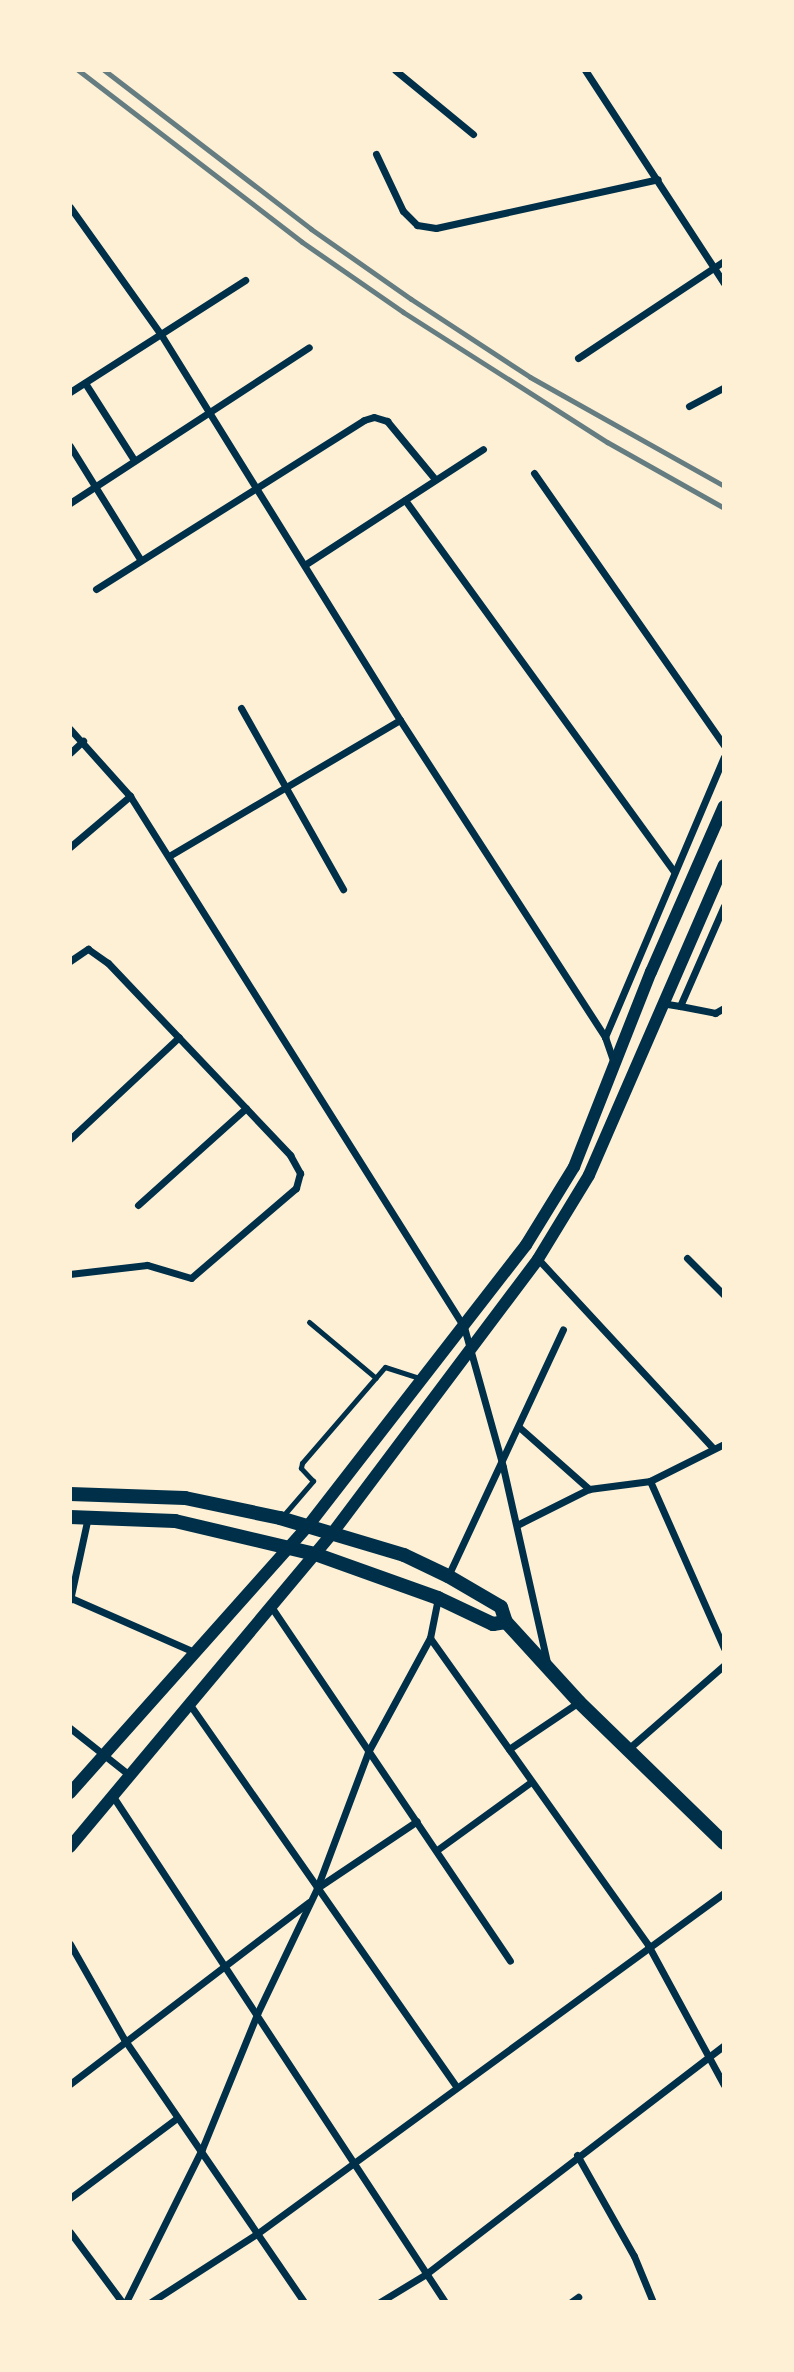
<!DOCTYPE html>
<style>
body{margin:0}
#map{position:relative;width:794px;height:2372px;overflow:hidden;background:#fdf0d5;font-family:Rubik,sans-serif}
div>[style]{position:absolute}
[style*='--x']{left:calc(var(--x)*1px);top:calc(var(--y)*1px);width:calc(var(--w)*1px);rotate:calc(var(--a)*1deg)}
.service>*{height:5px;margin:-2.5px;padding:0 2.5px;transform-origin:2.5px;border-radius:2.5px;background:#003049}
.minor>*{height:7px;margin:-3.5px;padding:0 3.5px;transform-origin:3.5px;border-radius:3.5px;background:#003049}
.tertiary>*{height:12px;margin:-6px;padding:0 6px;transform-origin:6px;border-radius:6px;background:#003049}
.secondary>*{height:14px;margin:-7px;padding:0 7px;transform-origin:7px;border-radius:7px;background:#003049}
.rail>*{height:5px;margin:-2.5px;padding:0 2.5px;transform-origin:2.5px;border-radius:2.5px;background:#657d81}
span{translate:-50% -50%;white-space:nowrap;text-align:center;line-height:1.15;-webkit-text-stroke:7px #fdf0d5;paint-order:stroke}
.frame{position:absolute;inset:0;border:72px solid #fdf0d5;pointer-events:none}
</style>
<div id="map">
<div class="service">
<i style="--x:309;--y:1322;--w:87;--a:39.9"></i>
<i style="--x:282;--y:1517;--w:48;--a:-49.3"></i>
<i style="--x:313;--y:1481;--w:18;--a:-133"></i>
<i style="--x:301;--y:1468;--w:5;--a:-79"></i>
<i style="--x:302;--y:1463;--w:127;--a:-49.2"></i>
<i style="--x:385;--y:1367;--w:38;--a:18"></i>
</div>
<div class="minor">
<i style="--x:395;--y:70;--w:101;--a:39.4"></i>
<i style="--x:585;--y:70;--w:254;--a:56.9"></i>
<i style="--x:376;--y:154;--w:63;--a:64.7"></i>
<i style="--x:403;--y:211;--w:20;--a:45"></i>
<i style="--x:417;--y:225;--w:19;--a:9"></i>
<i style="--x:436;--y:228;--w:227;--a:-12.4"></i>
<i style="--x:70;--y:207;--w:155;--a:54.5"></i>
<i style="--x:160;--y:333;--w:455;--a:58.2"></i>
<i style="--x:400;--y:720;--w:378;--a:57.1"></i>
<i style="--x:605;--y:1037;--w:28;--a:71"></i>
<i style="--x:578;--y:358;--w:175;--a:-33.6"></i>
<i style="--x:85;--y:383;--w:91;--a:57.5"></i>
<i style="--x:70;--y:392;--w:208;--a:-32.6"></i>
<i style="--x:689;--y:406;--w:40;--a:-28"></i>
<i style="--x:70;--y:446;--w:133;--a:58.2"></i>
<i style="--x:534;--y:473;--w:332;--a:55.1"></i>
<i style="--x:405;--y:500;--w:459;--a:54.1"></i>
<i style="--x:70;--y:503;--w:285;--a:-33.1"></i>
<i style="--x:306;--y:564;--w:211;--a:-33"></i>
<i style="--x:96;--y:589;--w:317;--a:-32.2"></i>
<i style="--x:364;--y:420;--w:10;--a:-17"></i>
<i style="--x:374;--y:417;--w:14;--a:17"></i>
<i style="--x:387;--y:421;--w:74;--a:50.5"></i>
<i style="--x:241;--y:708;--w:208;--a:60.6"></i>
<i style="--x:70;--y:729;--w:90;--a:48.2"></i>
<i style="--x:130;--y:796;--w:627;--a:57.83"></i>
<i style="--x:464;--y:1327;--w:145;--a:74.4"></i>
<i style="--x:503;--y:1467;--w:201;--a:77.3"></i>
<i style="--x:70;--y:753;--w:18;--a:-43"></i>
<i style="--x:70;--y:847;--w:79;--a:-40.4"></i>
<i style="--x:169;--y:856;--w:268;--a:-30.5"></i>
<i style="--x:70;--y:961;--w:22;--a:-34"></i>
<i style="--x:88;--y:949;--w:24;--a:35"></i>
<i style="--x:108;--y:963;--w:265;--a:46.5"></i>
<i style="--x:290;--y:1155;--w:21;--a:61"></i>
<i style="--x:300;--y:1173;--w:16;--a:105"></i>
<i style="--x:296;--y:1188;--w:138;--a:139.4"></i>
<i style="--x:191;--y:1278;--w:46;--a:-163.5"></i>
<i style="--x:147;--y:1265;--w:78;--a:173.3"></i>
<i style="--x:661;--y:1003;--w:19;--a:9"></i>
<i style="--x:680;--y:1006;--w:109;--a:-66.3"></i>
<i style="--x:680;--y:1006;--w:36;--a:11"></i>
<i style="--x:715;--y:1013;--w:10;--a:-29"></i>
<i style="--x:605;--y:1037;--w:304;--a:-67"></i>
<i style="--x:70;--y:1139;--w:149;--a:-43.1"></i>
<i style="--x:138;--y:1205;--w:145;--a:-41.9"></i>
<i style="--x:687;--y:1258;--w:52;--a:45"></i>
<i style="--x:538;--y:1259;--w:258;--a:47.2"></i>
<i style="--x:519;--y:1427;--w:94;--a:41.5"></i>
<i style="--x:650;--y:1481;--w:183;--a:66.1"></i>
<i style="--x:517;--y:1525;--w:80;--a:-26.6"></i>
<i style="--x:589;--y:1489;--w:62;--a:-7.5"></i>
<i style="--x:650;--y:1481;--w:83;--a:-26.6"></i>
<i style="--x:448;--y:1576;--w:272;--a:-65"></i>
<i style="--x:71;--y:1598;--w:132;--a:23.7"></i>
<i style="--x:70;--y:1600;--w:85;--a:-77.8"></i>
<i style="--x:270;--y:1605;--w:429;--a:56"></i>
<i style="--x:430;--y:1638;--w:377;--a:54.6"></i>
<i style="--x:648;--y:1945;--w:159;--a:61.5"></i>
<i style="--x:188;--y:1702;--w:468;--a:55.1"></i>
<i style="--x:70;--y:1728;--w:74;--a:38.4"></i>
<i style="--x:509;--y:1749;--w:84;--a:-33.9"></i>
<i style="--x:627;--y:1750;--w:129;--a:-41.2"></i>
<i style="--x:112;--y:1795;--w:607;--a:56.7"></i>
<i style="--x:437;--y:1850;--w:116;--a:-35.9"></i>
<i style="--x:317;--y:1888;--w:120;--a:-33.8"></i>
<i style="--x:70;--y:1944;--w:109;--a:60.4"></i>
<i style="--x:124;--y:2039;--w:319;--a:55.6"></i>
<i style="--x:70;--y:2084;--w:300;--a:-37.3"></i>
<i style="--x:577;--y:2155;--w:116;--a:60.6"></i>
<i style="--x:634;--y:2256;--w:50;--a:67.6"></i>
<i style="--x:70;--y:2198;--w:134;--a:-36.8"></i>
<i style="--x:70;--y:2232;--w:87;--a:53.4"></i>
<i style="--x:126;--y:2302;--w:171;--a:-63.6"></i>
<i style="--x:202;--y:2149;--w:146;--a:-67.8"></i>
<i style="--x:257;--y:2014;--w:140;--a:-64.5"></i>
<i style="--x:317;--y:1888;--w:145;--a:-69.4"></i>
<i style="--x:368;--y:1752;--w:130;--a:-61.5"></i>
<i style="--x:430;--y:1638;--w:41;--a:-78.7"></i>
<i style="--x:151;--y:2302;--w:127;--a:-32.8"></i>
<i style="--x:258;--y:2233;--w:577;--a:-36.12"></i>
<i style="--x:380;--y:2302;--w:54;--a:-31.3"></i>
<i style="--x:426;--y:2274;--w:376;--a:-37.5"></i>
<i style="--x:571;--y:2302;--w:9;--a:-36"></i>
</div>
<div class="tertiary">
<i style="--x:70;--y:1793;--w:358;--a:-48.3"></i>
<i style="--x:308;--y:1526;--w:356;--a:-52.2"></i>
<i style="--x:526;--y:1245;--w:92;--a:-58.4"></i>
<i style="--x:574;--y:1167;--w:210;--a:-68.5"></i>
<i style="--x:651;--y:972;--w:181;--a:-66.3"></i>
<i style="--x:70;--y:1847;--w:412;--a:-50.1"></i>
<i style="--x:334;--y:1531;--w:340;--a:-53.1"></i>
<i style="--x:538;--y:1259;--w:98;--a:-58.7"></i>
<i style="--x:589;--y:1175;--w:338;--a:-66.5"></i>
</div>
<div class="secondary">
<i style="--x:70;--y:1494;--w:115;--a:2"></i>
<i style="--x:185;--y:1498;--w:97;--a:11.9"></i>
<i style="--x:280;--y:1518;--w:129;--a:16.6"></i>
<i style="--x:404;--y:1555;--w:49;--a:25.5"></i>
<i style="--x:448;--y:1576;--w:61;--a:30.3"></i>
<i style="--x:501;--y:1607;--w:16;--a:72"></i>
<i style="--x:506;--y:1622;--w:108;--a:47.6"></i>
<i style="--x:579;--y:1702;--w:202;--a:44.2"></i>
<i style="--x:70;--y:1517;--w:105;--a:2.2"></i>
<i style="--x:175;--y:1521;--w:144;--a:13.3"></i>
<i style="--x:315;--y:1554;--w:131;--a:19.7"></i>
<i style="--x:438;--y:1598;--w:61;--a:25.3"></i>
<i style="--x:493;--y:1624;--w:13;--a:-9"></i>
</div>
<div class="rail">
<i style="--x:78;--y:70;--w:282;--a:37.5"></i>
<i style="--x:302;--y:242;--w:123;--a:34.7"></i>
<i style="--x:403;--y:312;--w:242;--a:32.5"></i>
<i style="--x:607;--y:442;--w:134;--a:29.4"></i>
<i style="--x:104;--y:70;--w:261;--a:37.5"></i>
<i style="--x:311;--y:229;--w:122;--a:35"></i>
<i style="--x:411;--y:299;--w:142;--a:33.2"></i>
<i style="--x:530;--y:377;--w:223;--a:29.3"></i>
</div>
<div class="frame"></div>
</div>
